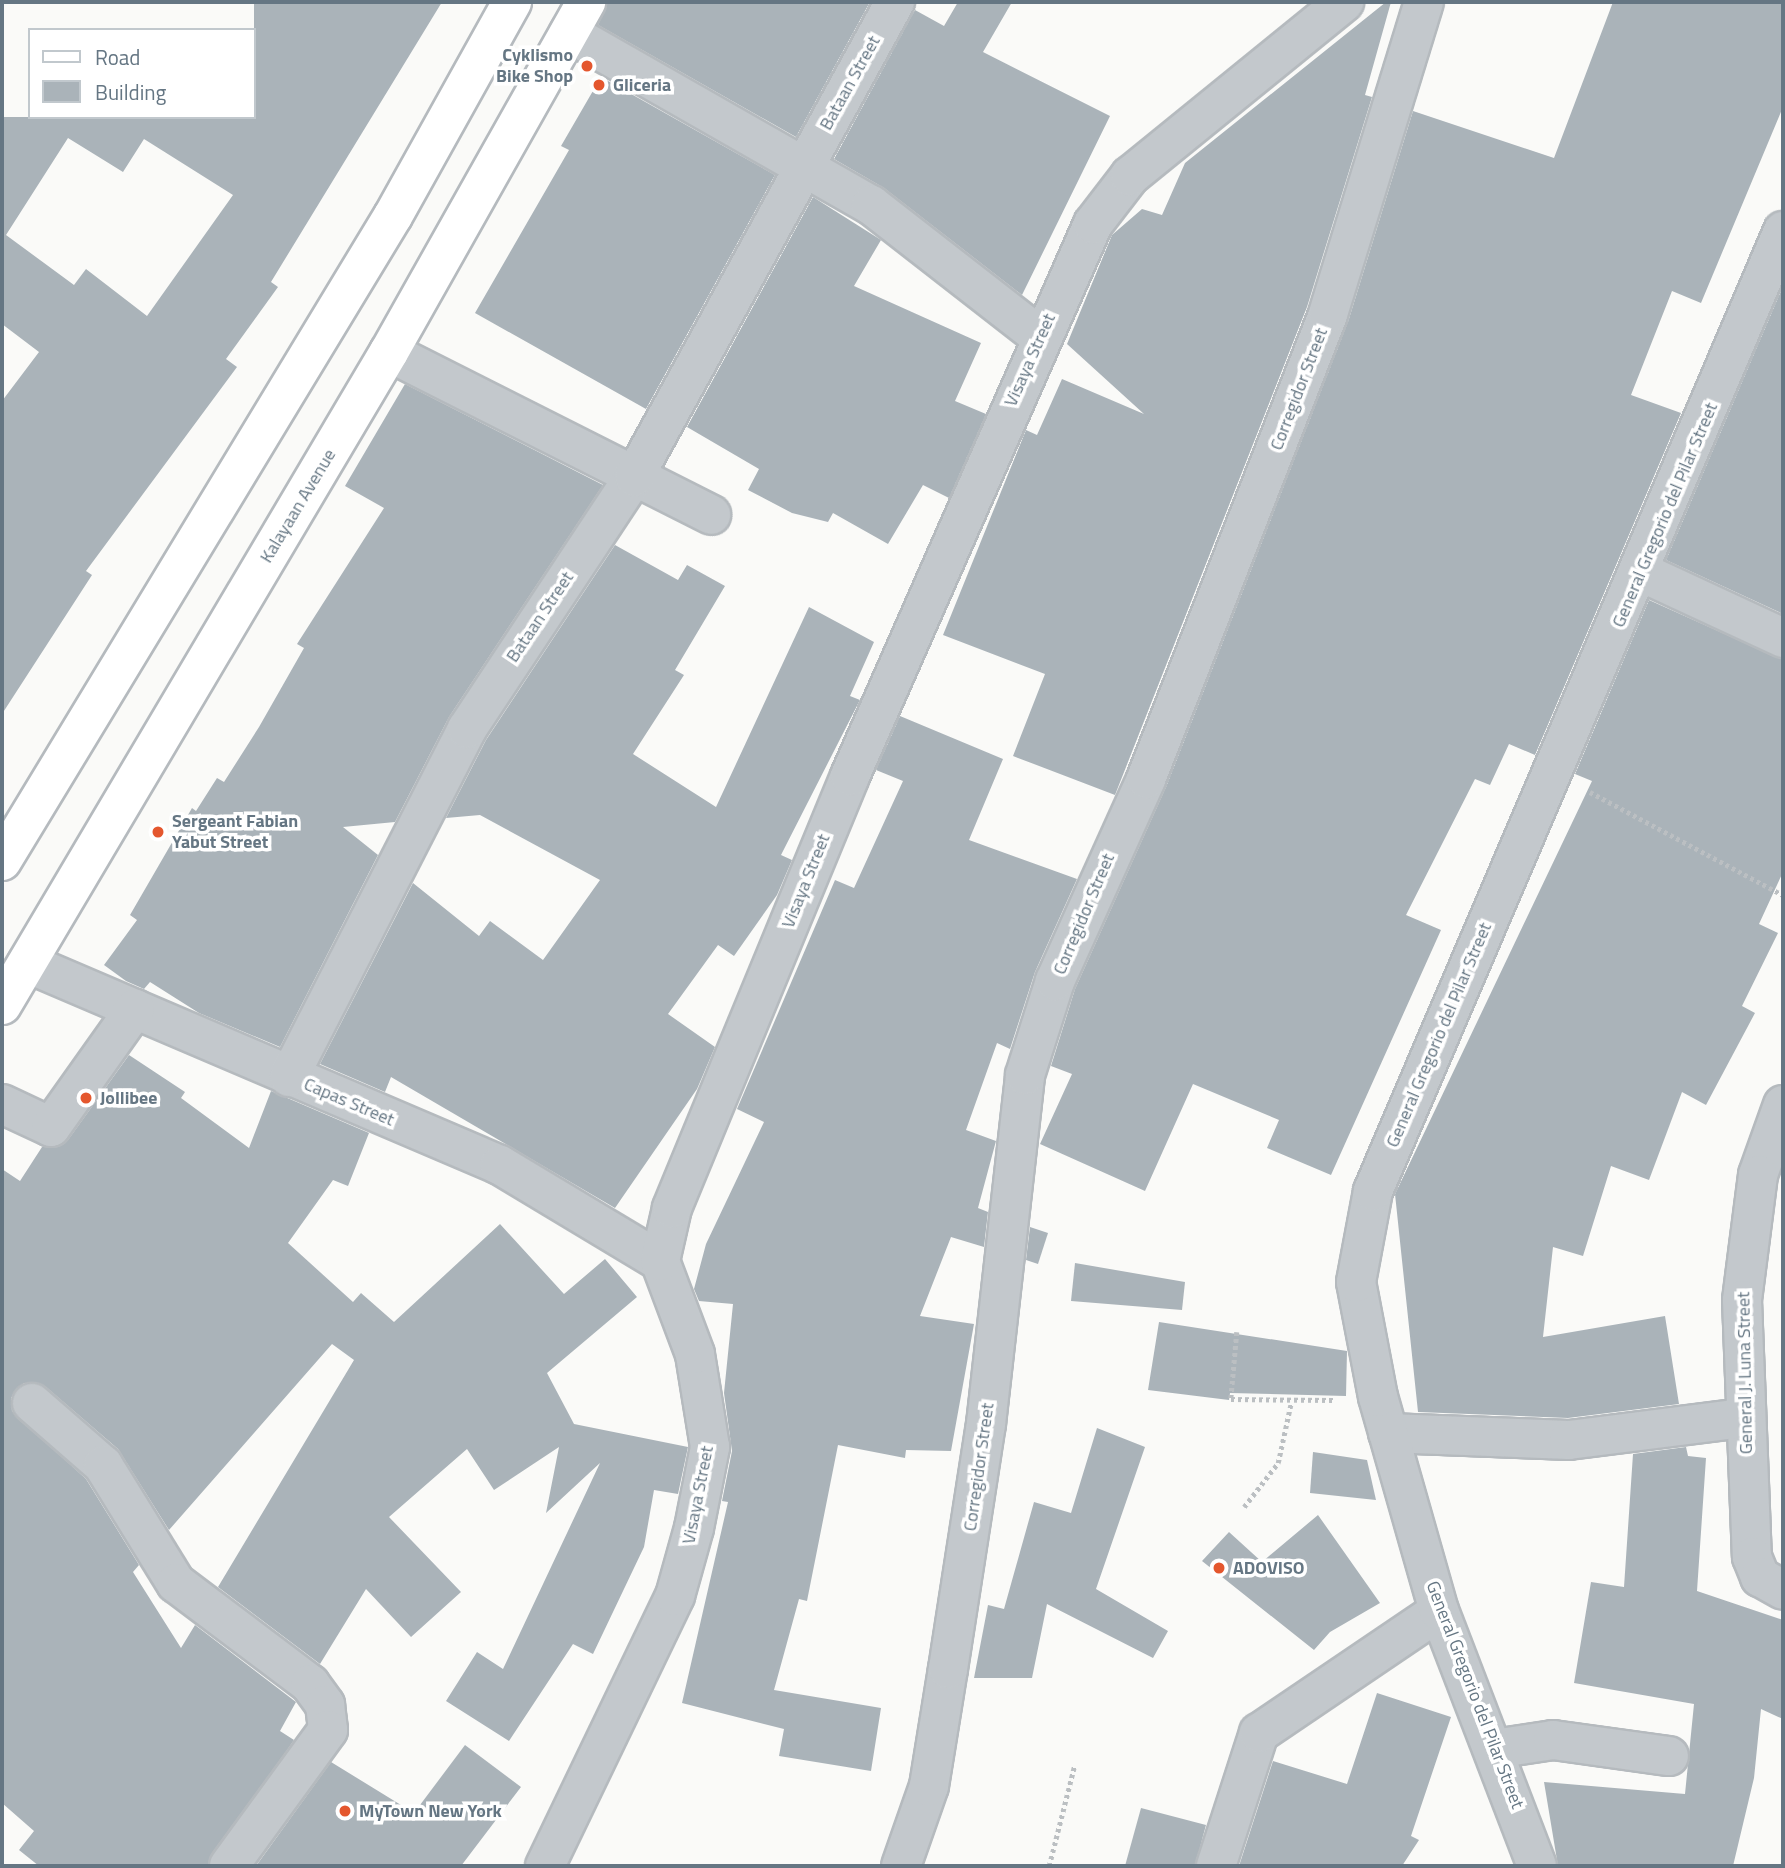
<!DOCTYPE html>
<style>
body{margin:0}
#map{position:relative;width:1785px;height:1868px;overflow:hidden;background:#fafaf8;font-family:"Titillium Web",sans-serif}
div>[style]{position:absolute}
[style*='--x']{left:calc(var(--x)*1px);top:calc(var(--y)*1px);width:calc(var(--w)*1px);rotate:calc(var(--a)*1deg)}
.building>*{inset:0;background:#aab3b9}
.path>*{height:4.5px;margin-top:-2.25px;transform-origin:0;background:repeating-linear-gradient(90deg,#bbbfc2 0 3.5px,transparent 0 7px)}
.roads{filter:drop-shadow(2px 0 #b5babe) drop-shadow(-2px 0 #b5babe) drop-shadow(0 2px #b5babe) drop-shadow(0 -2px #b5babe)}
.minor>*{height:38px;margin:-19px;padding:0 19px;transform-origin:19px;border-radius:19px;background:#c3c8cc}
.major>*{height:38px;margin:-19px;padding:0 19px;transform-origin:19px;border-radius:19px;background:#fff}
.dots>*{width:19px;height:19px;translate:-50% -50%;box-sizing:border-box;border:4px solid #fff;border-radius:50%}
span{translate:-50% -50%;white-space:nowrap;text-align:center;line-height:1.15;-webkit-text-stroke:7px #fff;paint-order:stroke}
.poi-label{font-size:18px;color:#657683;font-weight:700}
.right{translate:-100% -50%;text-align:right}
.left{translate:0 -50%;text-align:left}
.street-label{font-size:18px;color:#657683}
.frame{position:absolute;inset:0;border:4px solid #657683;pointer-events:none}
.legend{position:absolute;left:28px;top:28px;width:228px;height:91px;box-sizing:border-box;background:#fff;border:2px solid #c1c8cd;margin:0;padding:9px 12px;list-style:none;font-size:21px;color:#657683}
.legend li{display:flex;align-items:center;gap:14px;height:35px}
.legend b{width:35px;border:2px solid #c1c8cd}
</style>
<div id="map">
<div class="building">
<i style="clip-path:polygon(evenodd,254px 2px,442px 2px,271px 282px,278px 287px,226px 359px,237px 367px,86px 571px,92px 575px,2px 714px,2px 401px,39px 352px,2px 324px,2px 117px,254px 117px,254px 2px,68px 138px,123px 172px,144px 139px,233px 195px,147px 316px,86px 269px,74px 285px,6px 235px,68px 138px)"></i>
<i style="clip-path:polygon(608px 2px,870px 2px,796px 137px,598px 25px)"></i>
<i style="clip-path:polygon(958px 2px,1012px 2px,983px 52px,1110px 116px,1022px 295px,884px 188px,834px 159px,915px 10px,944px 26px)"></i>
<i style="clip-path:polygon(1386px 2px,1391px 2px,1365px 95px,1372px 97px,1307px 307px,1115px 795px,1013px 756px,1045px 674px,943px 635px,1026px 430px,1037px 435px,1062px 379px,1144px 414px,1067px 344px,1112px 235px,1142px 209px,1162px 215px,1185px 163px)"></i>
<i style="clip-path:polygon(1613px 2px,1783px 2px,1783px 107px,1701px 303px,1672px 291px,1631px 395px,1681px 413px,1535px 755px,1509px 744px,1490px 785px,1475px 779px,1406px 915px,1441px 930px,1331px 1175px,1267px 1148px,1279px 1120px,1193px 1084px,1145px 1191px,1040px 1144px,1072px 1074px,1051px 1066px,1075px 989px,1166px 787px,1348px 322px,1413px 111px,1554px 158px)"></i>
<i style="clip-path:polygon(601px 77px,775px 175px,646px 409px,475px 313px,569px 150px,561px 146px)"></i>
<i style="clip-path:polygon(813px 197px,881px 240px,854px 286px,981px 343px,955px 401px,986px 414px,949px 498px,923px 485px,888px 544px,833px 513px,828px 522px,792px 513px,748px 490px,759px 469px,687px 427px)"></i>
<i style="clip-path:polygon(1783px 286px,1783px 614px,1666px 560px)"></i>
<i style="clip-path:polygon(405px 384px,603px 485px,449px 717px,395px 822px,343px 827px,378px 855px,280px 1047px,199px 1013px,150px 982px,144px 989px,126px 981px,104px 965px,137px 920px,130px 915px,192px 808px,196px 811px,217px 778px,224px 782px,259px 727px,304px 648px,297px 644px,384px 508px,345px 486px)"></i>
<i style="clip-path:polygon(615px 545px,678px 580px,687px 565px,725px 586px,675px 670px,684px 675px,633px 754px,716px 807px,809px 607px,874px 642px,850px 696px,860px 700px,781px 855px,792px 860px,777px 895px,734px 956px,718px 945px,668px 1014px,715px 1047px,697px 1089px,615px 1208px,391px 1077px,385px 1092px,320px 1064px,413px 883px,479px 936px,490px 921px,543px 960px,600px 880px,480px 815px,446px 818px,486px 740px)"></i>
<i style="clip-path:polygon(1649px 600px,1783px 660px,1783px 872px,1759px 924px,1778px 933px,1742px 1006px,1755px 1013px,1706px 1105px,1682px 1092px,1649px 1180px,1611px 1166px,1583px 1256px,1553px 1247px,1543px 1337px,1665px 1316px,1679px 1404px,1568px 1418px,1418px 1412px,1395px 1194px,1592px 781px,1575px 774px)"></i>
<i style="clip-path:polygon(900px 716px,1003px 759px,969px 840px,1077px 879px,1035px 972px,1010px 1049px,997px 1043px,966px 1130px,996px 1141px,978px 1208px,988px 1212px,984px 1247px,951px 1237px,920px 1316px,974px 1324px,951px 1451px,906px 1450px,905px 1458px,838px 1445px,807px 1601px,799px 1599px,774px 1690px,881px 1708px,871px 1771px,779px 1756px,784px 1729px,682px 1703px,728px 1502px,722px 1501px,732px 1451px,724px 1393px,733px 1304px,699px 1301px,694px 1289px,706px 1244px,764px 1122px,737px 1109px,835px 880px,854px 888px,903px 781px,876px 770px)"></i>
<i style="clip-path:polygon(129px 1055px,185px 1092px,181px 1098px,249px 1148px,271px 1091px,369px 1133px,348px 1186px,333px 1180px,288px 1243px,353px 1302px,361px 1293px,394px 1322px,500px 1224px,564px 1294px,605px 1259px,637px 1297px,547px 1373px,574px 1424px,688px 1447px,678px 1494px,654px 1490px,644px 1547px,593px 1654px,573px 1644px,509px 1741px,446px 1701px,477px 1652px,503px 1669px,600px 1463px,546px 1513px,559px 1447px,494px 1490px,467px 1449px,389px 1517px,461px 1592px,411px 1637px,366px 1589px,320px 1664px,218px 1587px,354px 1360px,332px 1344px,169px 1530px,118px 1449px,46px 1387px,24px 1383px,11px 1398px,12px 1411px,86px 1479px,139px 1565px,133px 1572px,181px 1648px,195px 1625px,296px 1702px,280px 1731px,294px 1740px,208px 1866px,39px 1866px,19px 1850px,34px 1831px,2px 1803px,2px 1169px,20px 1181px,42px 1147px,68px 1140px)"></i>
<i style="clip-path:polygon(1030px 1227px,1048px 1233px,1038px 1264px,1026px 1260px)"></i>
<i style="clip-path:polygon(1075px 1263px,1185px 1282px,1182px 1310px,1071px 1301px)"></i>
<i style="clip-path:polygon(1159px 1322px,1347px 1351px,1346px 1396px,1230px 1393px,1229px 1400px,1148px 1390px)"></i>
<i style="clip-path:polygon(1097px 1428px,1145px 1447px,1096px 1589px,1168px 1631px,1153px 1658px,1047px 1604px,1032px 1678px,974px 1678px,988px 1605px,1004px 1609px,1034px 1502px,1071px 1513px)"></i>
<i style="clip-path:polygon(1686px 1447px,1688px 1456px,1706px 1458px,1697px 1591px,1783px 1620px,1783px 1719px,1761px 1709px,1754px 1778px,1733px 1866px,1558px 1866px,1544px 1782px,1685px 1794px,1694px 1704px,1574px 1683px,1591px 1582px,1624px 1587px,1633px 1454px)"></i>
<i style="clip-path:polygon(1313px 1452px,1367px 1460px,1376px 1500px,1310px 1493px)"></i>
<i style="clip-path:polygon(1318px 1515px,1380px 1603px,1330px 1632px,1314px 1650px,1202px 1561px,1229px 1532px,1262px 1562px)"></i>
<i style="clip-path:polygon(1377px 1693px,1451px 1717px,1411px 1836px,1419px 1840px,1402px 1866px,1239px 1866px,1273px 1761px,1347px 1784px)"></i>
<i style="clip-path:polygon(465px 1745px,521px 1787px,461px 1866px,256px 1866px,331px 1762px,414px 1813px)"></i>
<i style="clip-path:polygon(1141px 1808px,1206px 1825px,1195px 1866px,1125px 1866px)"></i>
</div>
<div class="path">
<i style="--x:1590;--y:792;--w:219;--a:28.1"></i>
<i style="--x:1237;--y:1332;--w:67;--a:95.1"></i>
<i style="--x:1231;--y:1399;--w:104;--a:0.6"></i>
<i style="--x:1244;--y:1507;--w:56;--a:-52.3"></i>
<i style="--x:1278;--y:1463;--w:61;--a:-77.8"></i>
<i style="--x:1049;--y:1866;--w:102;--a:-75.8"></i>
</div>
<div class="roads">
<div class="minor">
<i style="--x:569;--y:33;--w:348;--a:29.7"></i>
<i style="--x:871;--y:205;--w:213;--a:37.9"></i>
<i style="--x:389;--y:352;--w:361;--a:26.8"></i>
<i style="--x:1641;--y:572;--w:157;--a:24.9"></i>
<i style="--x:27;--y:963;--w:514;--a:23.13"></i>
<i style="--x:500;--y:1165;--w:187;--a:31"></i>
<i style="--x:289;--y:1077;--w:391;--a:-62.9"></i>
<i style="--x:467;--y:729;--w:302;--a:-56.5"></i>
<i style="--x:634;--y:477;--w:542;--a:-61.21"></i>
<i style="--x:2;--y:1104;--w:54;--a:25.1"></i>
<i style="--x:51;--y:1127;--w:145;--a:-54.6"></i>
<i style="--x:1783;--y:1105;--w:74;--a:109.7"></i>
<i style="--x:1758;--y:1175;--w:126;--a:97.3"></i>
<i style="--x:1742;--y:1300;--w:257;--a:87.8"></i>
<i style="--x:1752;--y:1557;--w:22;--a:68"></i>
<i style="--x:1760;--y:1577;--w:26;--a:29"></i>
<i style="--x:32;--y:1403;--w:94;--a:41.1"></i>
<i style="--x:103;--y:1465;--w:139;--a:58.3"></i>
<i style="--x:176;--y:1583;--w:168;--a:37"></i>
<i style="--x:310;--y:1684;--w:26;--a:54"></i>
<i style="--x:325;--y:1705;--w:25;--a:83"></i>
<i style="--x:328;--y:1730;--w:168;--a:126.1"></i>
<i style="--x:1388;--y:1433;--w:181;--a:2.2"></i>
<i style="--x:1569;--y:1440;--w:176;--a:-7.2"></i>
<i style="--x:1494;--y:1749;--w:60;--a:-8.7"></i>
<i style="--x:1553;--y:1740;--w:117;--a:7.9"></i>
<i style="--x:545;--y:1866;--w:300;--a:-64.3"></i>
<i style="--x:675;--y:1596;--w:71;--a:-74.4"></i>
<i style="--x:694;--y:1528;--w:83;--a:-78.8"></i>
<i style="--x:710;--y:1447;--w:94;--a:-99.2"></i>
<i style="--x:695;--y:1354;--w:99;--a:-110.6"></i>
<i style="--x:660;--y:1261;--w:54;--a:-77.2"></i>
<i style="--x:672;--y:1208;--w:467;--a:-67.6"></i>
<i style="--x:850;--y:776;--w:603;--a:-66.24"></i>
<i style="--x:1093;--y:224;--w:61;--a:-52.4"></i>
<i style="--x:1130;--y:176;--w:276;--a:-39.1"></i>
<i style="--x:901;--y:1866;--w:85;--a:-70.7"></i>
<i style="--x:929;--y:1786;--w:119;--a:-80.8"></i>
<i style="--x:948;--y:1669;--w:248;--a:-81.2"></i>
<i style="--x:986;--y:1424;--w:351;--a:-83.6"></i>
<i style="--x:1025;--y:1075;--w:99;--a:-72.3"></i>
<i style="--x:1055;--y:981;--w:222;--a:-65.7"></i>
<i style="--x:1146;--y:779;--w:499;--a:-68.6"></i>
<i style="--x:1328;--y:314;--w:326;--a:-72.9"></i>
<i style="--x:1216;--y:1866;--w:140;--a:-72.1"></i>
<i style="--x:1259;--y:1733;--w:217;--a:-34.1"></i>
<i style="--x:1537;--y:1866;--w:273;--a:-111"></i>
<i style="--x:1439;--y:1611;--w:223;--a:-105.9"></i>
<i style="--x:1378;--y:1397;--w:117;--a:-100.8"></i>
<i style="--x:1356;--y:1282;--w:93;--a:-79.4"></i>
<i style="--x:1373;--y:1191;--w:1044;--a:-66.87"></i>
</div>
<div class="major">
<i style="--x:2;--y:861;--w:754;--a:-58.78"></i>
<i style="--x:393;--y:216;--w:245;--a:-60.9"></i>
<i style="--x:2;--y:1005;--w:759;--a:-59.35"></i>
<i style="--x:389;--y:352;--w:402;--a:-60.6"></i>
</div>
</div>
<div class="dots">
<i style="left:587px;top:66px;background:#e4572e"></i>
<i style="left:599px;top:85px;background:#e4572e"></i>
<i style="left:158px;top:832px;background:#e4572e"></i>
<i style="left:86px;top:1098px;background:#e4572e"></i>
<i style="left:1219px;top:1568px;background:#e4572e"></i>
<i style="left:345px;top:1811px;background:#e4572e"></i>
</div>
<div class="poi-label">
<span class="right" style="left:573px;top:66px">Cyklismo<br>Bike Shop</span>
<span class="left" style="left:613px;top:85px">Gliceria</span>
<span class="left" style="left:172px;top:832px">Sergeant Fabian<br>Yabut Street</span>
<span class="left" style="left:100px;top:1098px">Jollibee</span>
<span class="left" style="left:1233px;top:1568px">ADOVISO</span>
<span class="left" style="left:359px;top:1811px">MyTown New York</span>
</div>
<div class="street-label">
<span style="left:850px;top:83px;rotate:-61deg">Bataan Street</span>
<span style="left:1030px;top:360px;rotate:-66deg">Visaya Street</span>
<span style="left:1299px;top:389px;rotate:-69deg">Corregidor Street</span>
<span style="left:298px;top:506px;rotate:-59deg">Kalayaan Avenue</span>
<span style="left:1665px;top:515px;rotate:-67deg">General Gregorio del Pilar Street</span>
<span style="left:540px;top:617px;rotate:-56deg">Bataan Street</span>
<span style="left:806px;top:881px;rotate:-68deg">Visaya Street</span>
<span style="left:1084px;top:914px;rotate:-67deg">Corregidor Street</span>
<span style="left:1439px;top:1035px;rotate:-67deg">General Gregorio del Pilar Street</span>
<span style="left:349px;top:1102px;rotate:23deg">Capas Street</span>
<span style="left:1745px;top:1373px;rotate:-91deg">General J. Luna Street</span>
<span style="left:979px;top:1467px;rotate:-82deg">Corregidor Street</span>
<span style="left:698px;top:1495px;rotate:-79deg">Visaya Street</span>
<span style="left:1475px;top:1695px;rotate:69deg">General Gregorio del Pilar Street</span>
</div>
<div class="frame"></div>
<ul class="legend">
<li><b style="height:9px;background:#fff"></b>Road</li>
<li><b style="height:19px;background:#aab3b9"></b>Building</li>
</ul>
</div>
